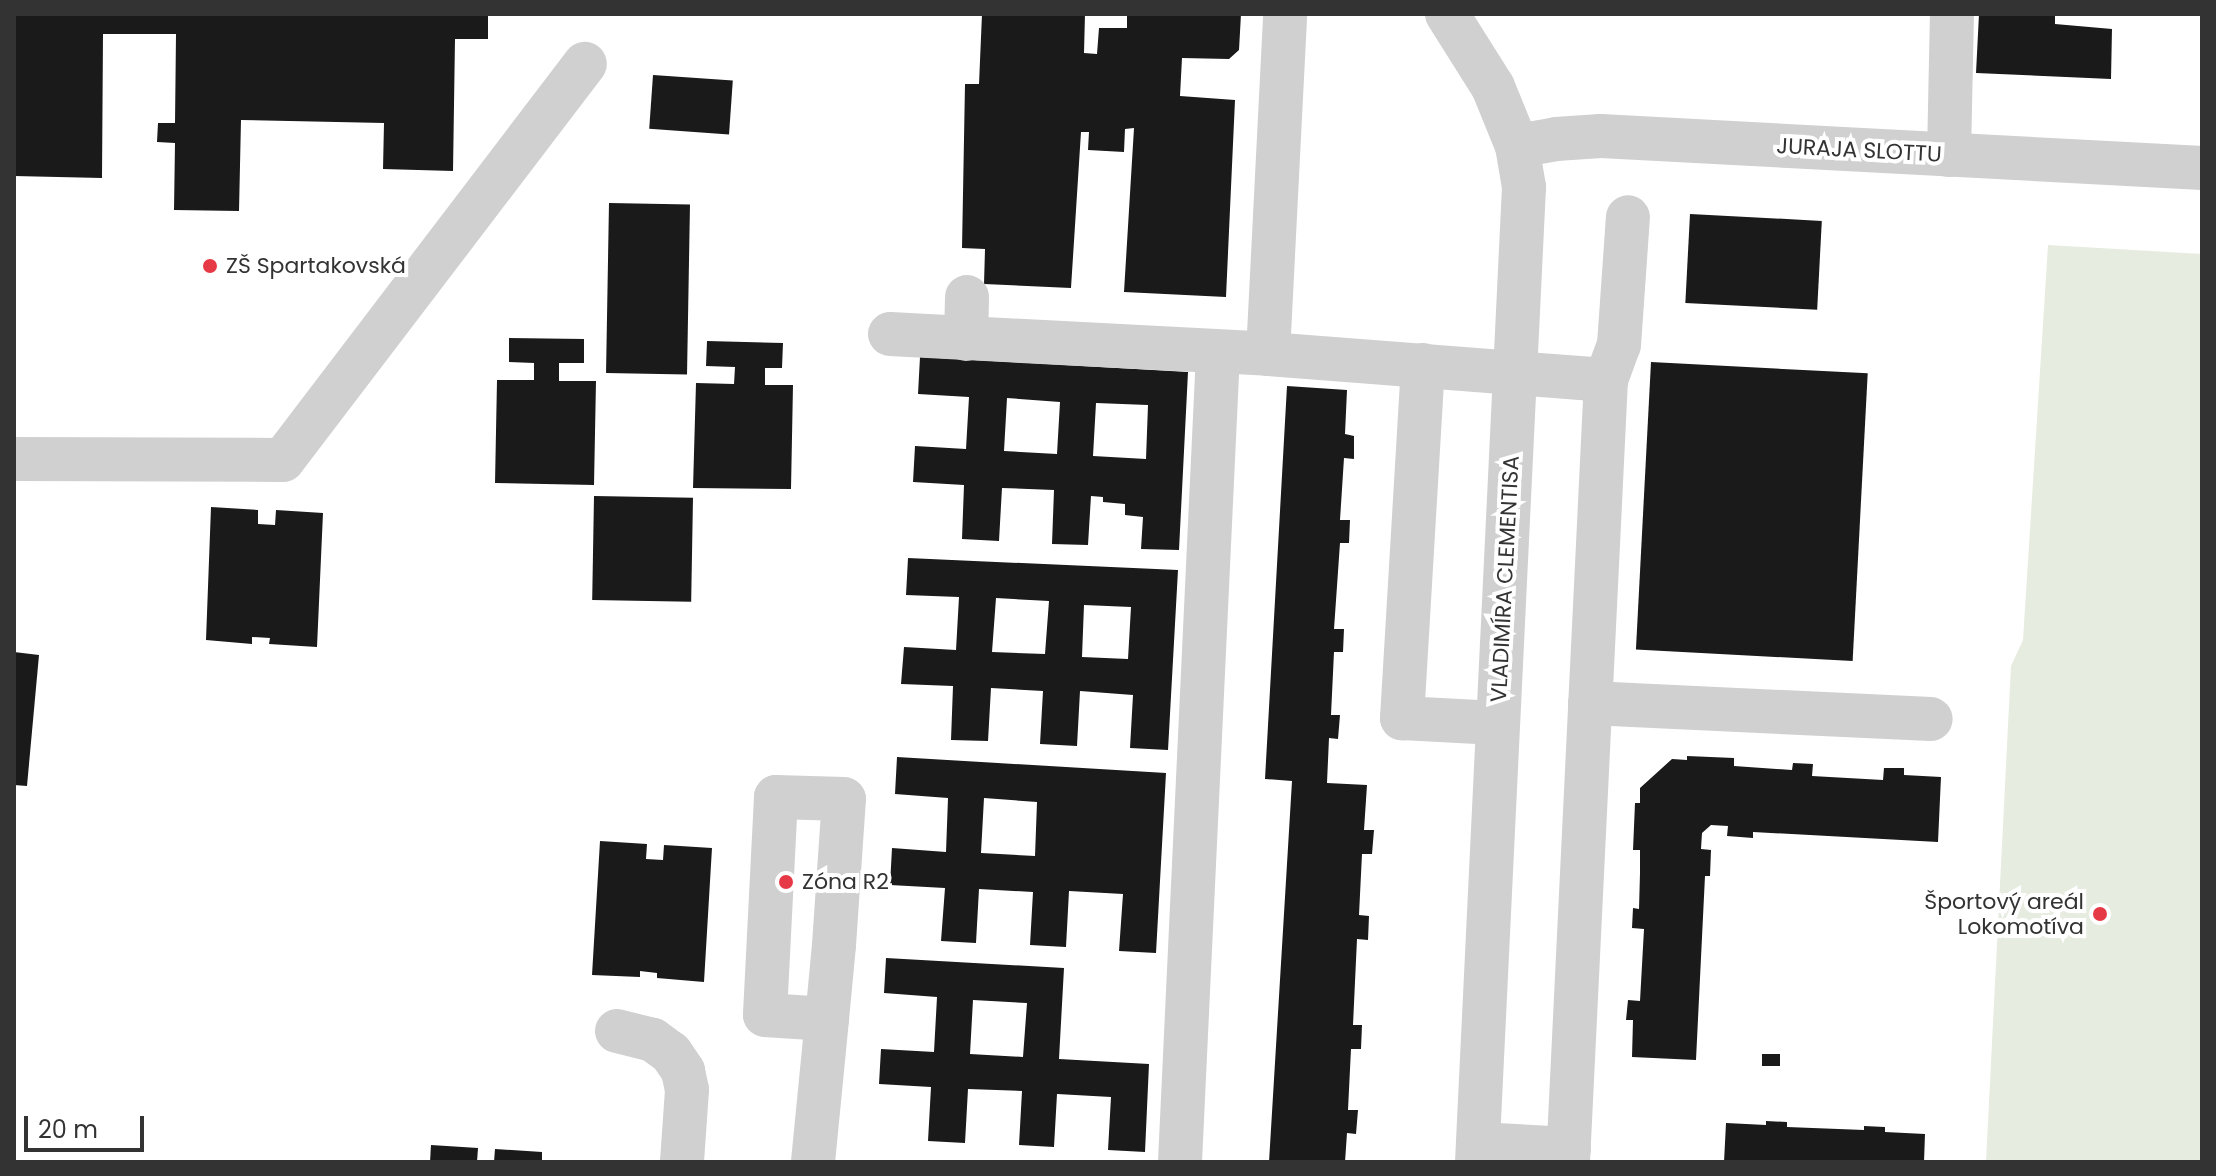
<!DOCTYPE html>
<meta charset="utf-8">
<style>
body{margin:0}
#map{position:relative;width:2216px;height:1176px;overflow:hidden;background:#fff;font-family:Poppins,sans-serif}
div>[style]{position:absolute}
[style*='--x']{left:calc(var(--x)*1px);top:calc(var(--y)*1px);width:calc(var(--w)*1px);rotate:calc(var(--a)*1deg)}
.green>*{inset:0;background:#e6ecdf}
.building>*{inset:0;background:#1a1a1a;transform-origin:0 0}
.minor>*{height:44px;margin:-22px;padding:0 22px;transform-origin:22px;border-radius:22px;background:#d0d0d0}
.dots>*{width:22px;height:22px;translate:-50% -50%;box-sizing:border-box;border:4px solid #fff;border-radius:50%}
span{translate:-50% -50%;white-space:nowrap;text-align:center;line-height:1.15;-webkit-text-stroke:8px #fff;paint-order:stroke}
.street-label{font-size:22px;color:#333}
.poi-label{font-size:22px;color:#333}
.left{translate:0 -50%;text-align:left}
.right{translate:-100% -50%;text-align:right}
.frame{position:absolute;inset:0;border:16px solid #333;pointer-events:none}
.scale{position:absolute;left:24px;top:1116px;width:120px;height:36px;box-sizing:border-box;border:4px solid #333;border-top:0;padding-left:10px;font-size:24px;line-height:28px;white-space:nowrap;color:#333;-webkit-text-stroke:6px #fff;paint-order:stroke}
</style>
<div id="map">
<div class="green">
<i style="clip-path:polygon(2048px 245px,2202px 254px,2202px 1162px,1986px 1162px,2011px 666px,2023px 640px)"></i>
</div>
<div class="building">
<i style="clip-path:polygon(14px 14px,488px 14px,488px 39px,455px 39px,453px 171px,383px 169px,384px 123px,241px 120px,239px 211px,174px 210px,175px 143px,157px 142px,158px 123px,175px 123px,176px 34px,103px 34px,102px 178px,14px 176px)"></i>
<i style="clip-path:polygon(982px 14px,1085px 14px,1084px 53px,1097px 54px,1099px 28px,1127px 28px,1127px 14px,1241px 14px,1239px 50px,1229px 59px,1182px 58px,1180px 96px,1235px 100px,1226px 297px,1124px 292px,1134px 128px,1125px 129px,1124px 152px,1088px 150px,1089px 132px,1081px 132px,1071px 288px,984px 284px,985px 249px,962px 248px,965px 84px,979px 84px)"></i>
<i style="clip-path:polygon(1979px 14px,2055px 14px,2055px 24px,2112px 29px,2111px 79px,1976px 73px)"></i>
<i style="left:653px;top:75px;width:80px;height:54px;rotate:4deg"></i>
<i style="left:609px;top:203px;width:81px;height:170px;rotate:1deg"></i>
<i style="left:1690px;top:214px;width:132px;height:89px;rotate:3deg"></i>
<i style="clip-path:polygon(509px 338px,584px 339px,584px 363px,559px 363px,559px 381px,596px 381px,594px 485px,495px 483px,497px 380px,534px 380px,534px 363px,509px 362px)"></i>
<i style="clip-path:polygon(707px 341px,783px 343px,782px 368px,765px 368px,765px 385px,793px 385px,791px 489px,693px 488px,696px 383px,734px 384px,735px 367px,706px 366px)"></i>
<i style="clip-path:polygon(evenodd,920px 357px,1188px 372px,1179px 550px,1141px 549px,1143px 517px,1125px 515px,1125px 504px,1103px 502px,1103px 497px,1091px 496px,1088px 545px,1052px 544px,1054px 490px,1002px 488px,999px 541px,962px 539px,964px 485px,913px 482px,915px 446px,966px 449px,969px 397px,918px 394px,920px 357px,1007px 398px,1060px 402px,1057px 454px,1004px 451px,1007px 398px,920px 357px,1096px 403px,1148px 405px,1146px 459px,1093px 456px,1096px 403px)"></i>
<i style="left:1651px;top:362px;width:217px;height:288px;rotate:3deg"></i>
<i style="clip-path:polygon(1287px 386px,1347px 390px,1345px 434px,1354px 436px,1354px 459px,1344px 458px,1340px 520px,1350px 520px,1349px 543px,1340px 543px,1334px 629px,1344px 629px,1343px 652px,1334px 652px,1331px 715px,1340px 715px,1338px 739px,1329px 738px,1327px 783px,1367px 785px,1364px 830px,1374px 830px,1372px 854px,1362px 854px,1359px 915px,1369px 916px,1368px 940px,1357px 939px,1353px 1025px,1362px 1025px,1361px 1049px,1351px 1049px,1348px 1110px,1358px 1110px,1356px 1134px,1347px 1133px,1345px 1162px,1269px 1162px,1292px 781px,1265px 779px)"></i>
<i style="left:594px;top:496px;width:99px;height:104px;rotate:1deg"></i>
<i style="clip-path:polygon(211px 507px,258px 510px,258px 524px,275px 525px,276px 510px,323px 513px,317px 647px,269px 644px,270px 638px,252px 637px,252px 644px,206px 640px)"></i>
<i style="clip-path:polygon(evenodd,908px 558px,1178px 570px,1168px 750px,1130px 748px,1133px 695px,1080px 691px,1077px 746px,1040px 744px,1043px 691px,991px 688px,988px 741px,951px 740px,953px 686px,901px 684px,904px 647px,956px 650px,959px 597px,906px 595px,908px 558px,996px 598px,1049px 601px,1045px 654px,992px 652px,996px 598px,908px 558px,1084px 605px,1131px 607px,1128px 659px,1082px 657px,1084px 605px)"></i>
<i style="clip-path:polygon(14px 652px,39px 655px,27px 786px,14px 785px)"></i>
<i style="clip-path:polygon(1687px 756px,1734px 758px,1734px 766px,1792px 770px,1793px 763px,1813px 764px,1812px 776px,1883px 780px,1884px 768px,1904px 768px,1904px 775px,1941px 777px,1938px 842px,1753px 832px,1753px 838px,1727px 836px,1728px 826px,1711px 825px,1702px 833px,1701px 849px,1711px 850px,1710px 876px,1705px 876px,1696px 1060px,1632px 1057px,1633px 1020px,1626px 1020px,1628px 1000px,1640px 1001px,1644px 929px,1632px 928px,1633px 908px,1639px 909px,1640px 873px,1640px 850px,1633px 850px,1635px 803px,1640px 803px,1640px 788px,1672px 759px,1687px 760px)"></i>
<i style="clip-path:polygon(evenodd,897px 757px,1166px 773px,1156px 953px,1119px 951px,1123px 894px,1069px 891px,1066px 947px,1030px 945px,1033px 892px,979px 889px,976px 943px,941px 941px,945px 888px,890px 885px,892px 848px,946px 852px,948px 798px,895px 794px,897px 757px,984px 798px,1037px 802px,1035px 856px,981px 853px,984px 798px)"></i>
<i style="clip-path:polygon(600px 841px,647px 844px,646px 859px,663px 860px,664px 845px,712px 848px,704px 982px,657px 978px,657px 973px,640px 971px,640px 977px,592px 975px)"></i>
<i style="clip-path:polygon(evenodd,886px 958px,1064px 968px,1059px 1059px,1149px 1064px,1145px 1152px,1108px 1150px,1111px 1097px,1057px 1094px,1054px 1147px,1019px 1145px,1022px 1091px,968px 1089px,965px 1143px,928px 1141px,931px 1087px,879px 1084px,881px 1049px,934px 1052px,937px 997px,884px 993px,886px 958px,973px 1000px,1027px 1003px,1023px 1057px,970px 1054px,973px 1000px)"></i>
<i style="left:1762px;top:1054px;width:18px;height:12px"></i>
<i style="clip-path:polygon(1766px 1121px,1787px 1122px,1787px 1127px,1864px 1130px,1864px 1126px,1885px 1127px,1885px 1132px,1925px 1134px,1924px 1162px,1724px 1162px,1726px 1123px,1766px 1125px)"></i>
<i style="clip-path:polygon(431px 1145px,478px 1148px,477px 1162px,430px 1162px)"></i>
<i style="clip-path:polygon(495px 1149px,542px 1152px,542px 1162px,494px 1162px)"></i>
</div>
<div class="minor">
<i style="--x:1447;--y:14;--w:86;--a:57.8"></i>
<i style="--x:1493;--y:87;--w:64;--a:67.9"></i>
<i style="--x:1517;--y:146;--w:42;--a:80.3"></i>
<i style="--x:1524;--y:187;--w:976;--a:92.76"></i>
<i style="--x:1517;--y:146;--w:40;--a:-10"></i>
<i style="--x:1556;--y:139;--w:45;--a:-3.8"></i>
<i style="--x:1601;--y:136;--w:602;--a:3.05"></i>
<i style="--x:1949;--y:155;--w:141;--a:-88.8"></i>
<i style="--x:890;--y:334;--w:379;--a:3"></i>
<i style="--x:1268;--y:354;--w:339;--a:4.4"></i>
<i style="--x:966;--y:339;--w:42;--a:-88.6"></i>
<i style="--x:1268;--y:354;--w:340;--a:-87.1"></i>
<i style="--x:1423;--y:365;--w:354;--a:93.4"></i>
<i style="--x:1402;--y:718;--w:95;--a:3"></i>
<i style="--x:14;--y:459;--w:269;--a:0.2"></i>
<i style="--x:283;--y:460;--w:498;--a:-52.7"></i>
<i style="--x:1590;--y:703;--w:341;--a:2.7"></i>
<i style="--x:617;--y:1031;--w:37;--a:14"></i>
<i style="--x:653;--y:1040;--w:22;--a:36"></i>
<i style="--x:671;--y:1053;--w:22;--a:56"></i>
<i style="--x:683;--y:1071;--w:19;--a:78"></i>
<i style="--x:687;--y:1090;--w:72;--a:94"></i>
<i style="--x:1478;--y:1144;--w:91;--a:3.1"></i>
<i style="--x:813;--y:1162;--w:144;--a:-84.4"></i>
<i style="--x:827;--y:1019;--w:74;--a:-84.6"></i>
<i style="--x:834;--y:945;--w:146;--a:-86.1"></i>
<i style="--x:844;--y:799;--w:68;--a:-178.3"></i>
<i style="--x:776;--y:797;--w:218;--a:92.9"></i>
<i style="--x:765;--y:1015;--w:62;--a:3.7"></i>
<i style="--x:1180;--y:1162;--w:811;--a:-87.31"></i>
<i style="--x:1568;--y:1162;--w:783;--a:-87.22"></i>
<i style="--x:1606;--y:380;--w:37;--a:-70"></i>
<i style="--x:1619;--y:345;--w:128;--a:-86"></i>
</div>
<div class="dots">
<i style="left:210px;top:266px;background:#e63946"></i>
<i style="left:786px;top:882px;background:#e63946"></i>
<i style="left:2100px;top:914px;background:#e63946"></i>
</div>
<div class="street-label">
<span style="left:1859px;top:150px;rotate:3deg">JURAJA SLOTTU</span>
<span style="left:1505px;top:579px;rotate:-87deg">VLADIMÍRA CLEMENTISA</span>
</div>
<div class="poi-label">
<span class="left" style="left:226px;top:266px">ZŠ Spartakovská</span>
<span class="left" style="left:802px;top:882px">Zóna R2</span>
<span class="right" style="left:2084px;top:914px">Športový areál<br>Lokomotíva</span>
</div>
<div class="frame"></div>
<div class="scale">20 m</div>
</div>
